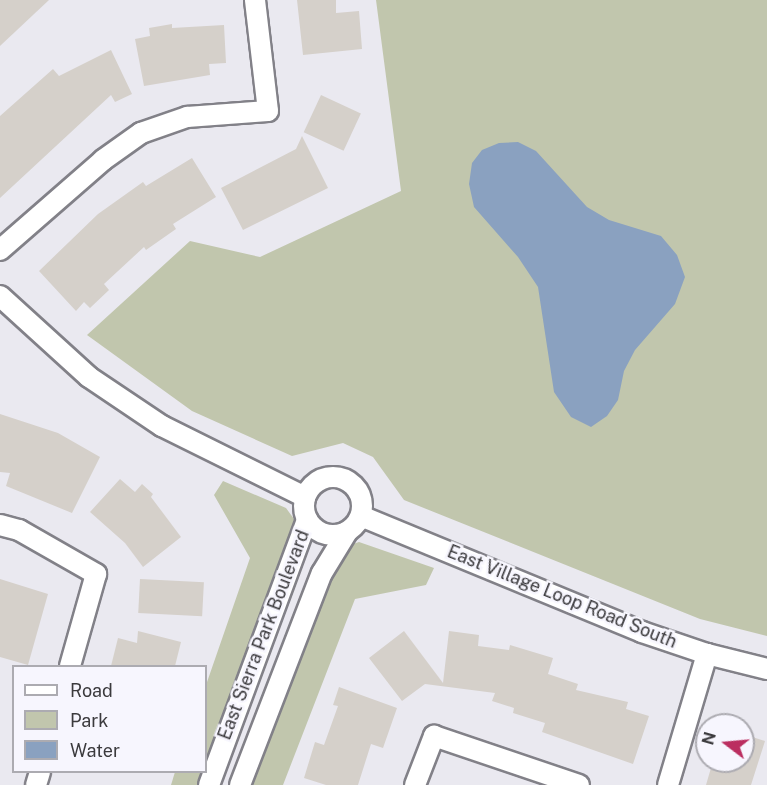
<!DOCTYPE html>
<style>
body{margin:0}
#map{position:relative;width:767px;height:785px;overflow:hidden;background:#eae9f0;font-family:"Public Sans",sans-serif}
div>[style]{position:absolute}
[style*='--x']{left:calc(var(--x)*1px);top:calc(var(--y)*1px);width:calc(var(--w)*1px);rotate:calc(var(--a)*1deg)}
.green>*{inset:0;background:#c1c6ad}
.water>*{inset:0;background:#8aa1c0}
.building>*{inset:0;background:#d5d0ca;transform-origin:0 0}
.roads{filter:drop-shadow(2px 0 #828188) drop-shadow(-2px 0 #828188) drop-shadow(0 2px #828188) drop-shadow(0 -2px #828188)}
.minor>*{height:20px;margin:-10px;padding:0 10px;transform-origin:10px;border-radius:10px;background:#fff}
.minor>.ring{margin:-10px;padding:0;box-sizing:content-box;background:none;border:20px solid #fff;border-radius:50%}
span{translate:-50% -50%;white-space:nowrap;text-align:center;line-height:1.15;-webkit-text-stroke:5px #f7f6fe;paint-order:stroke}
.street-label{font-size:18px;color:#3b3a3d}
.legend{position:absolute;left:12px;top:665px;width:195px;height:108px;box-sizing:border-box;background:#f7f6fe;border:2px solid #acabb1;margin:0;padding:8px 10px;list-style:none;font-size:18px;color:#3b3a3d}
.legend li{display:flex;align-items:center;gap:12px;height:30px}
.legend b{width:30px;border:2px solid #acabb1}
.north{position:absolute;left:695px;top:713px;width:60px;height:60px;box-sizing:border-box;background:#f7f6fe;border:2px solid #acabb1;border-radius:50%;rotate:286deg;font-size:16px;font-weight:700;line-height:24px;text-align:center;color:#3b3a3d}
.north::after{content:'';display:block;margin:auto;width:21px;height:27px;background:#bb2e60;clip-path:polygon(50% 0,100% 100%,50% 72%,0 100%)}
</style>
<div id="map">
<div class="green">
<i style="clip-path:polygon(376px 0,767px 0,767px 636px,700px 619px,404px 500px,373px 457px,343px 443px,292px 456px,192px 411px,87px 335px,190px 241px,260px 257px,401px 191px)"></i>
<i style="clip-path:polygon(223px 481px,286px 508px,294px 519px,295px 533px,206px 765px,206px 685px,250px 558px,214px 495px)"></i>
<i style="clip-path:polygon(359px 542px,434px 568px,426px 585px,355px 599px,283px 785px,249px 785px,339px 556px,347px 546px)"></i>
<i style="clip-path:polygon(175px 772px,203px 772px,199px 785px,171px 785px)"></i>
</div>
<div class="water">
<i style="clip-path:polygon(518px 142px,536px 151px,587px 207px,609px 220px,661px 236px,677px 255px,685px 277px,675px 304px,635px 350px,624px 371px,618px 400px,607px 416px,591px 427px,571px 417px,554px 392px,538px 287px,518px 257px,474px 207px,469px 184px,472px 163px,482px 150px,499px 143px)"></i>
</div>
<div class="building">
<i style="clip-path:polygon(0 0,49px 0,0 46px)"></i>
<i style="clip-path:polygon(297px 0,336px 0,336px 13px,359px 11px,362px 49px,303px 55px)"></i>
<i style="clip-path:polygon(172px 24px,172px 28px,224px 25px,226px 63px,209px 64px,210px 75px,144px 86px,135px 39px,150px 36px,149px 28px)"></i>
<i style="clip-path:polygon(111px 50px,132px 94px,115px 102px,111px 95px,0 198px,0 116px,53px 69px,59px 76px)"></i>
<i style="left:321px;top:95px;width:44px;height:41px;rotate:25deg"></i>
<i style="clip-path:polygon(302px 136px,328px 188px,243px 230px,221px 188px,296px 149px)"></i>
<i style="clip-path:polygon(192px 158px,216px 197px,173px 224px,176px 229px,146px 250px,144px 247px,104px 284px,109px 290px,90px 308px,84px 302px,76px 311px,39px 271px,98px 214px,143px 182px,146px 186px)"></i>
<i style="clip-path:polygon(0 414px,58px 433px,100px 457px,72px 513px,6px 486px,10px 473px,0 472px)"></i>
<i style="clip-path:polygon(120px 479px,135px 492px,142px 484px,153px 494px,151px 497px,181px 537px,143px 567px,125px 543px,90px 512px)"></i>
<i style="clip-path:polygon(0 579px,48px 594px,28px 665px,0 657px)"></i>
<i style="left:140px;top:579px;width:64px;height:34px;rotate:3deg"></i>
<i style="clip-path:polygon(138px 631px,181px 642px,175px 666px,111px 666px,118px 638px,137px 643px)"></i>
<i style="clip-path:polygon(404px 631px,443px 683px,449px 631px,479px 635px,478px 646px,509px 650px,510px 645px,553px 658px,548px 674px,578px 684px,576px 690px,628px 702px,626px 709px,649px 716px,633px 764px,542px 732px,545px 723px,513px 713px,514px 708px,492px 701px,495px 693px,425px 684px,402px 701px,369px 658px)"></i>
<i style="clip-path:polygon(339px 687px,397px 708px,383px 748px,371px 744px,358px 785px,326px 785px,304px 778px,315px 742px,324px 745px,338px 706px,333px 705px)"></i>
<i style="clip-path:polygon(743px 734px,765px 741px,751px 785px,706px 785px,713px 761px,743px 761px)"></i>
</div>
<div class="roads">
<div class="minor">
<i style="--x:0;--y:250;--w:137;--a:-41.1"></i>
<i style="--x:103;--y:160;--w:47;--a:-35.4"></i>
<i style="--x:141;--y:133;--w:49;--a:-19.2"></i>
<i style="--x:187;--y:117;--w:81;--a:-4.2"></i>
<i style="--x:268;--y:111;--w:112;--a:-96.7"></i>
<i style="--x:0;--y:296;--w:120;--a:42.3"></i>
<i style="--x:89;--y:377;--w:88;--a:33.9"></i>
<i style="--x:162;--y:426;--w:160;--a:26.4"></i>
<i class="ring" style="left:304px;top:477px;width:38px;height:38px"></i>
<i style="--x:361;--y:516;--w:304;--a:22.4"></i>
<i style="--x:642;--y:632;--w:69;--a:18.7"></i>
<i style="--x:707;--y:654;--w:62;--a:14"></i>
<i style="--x:0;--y:525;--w:20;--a:15"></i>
<i style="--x:19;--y:530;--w:89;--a:29.7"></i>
<i style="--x:96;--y:574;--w:96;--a:105.8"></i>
<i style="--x:36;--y:785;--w:14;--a:-73"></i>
<i style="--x:209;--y:785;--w:283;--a:-69.7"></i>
<i style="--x:240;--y:785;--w:227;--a:-68.9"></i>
<i style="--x:322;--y:573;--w:48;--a:-58.6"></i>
<i style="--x:415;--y:785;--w:53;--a:-68.8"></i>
<i style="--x:434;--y:736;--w:153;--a:18.7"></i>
<i style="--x:668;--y:785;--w:137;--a:-73.4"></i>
</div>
</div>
<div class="street-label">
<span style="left:562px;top:597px;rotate:22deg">East Village Loop Road South</span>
<span style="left:264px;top:635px;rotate:-69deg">East Sierra Park Boulevard</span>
</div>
<ul class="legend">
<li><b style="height:8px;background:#fff"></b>Road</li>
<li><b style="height:16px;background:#c1c6ad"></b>Park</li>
<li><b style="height:16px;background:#8aa1c0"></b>Water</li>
</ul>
<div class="north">N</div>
</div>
